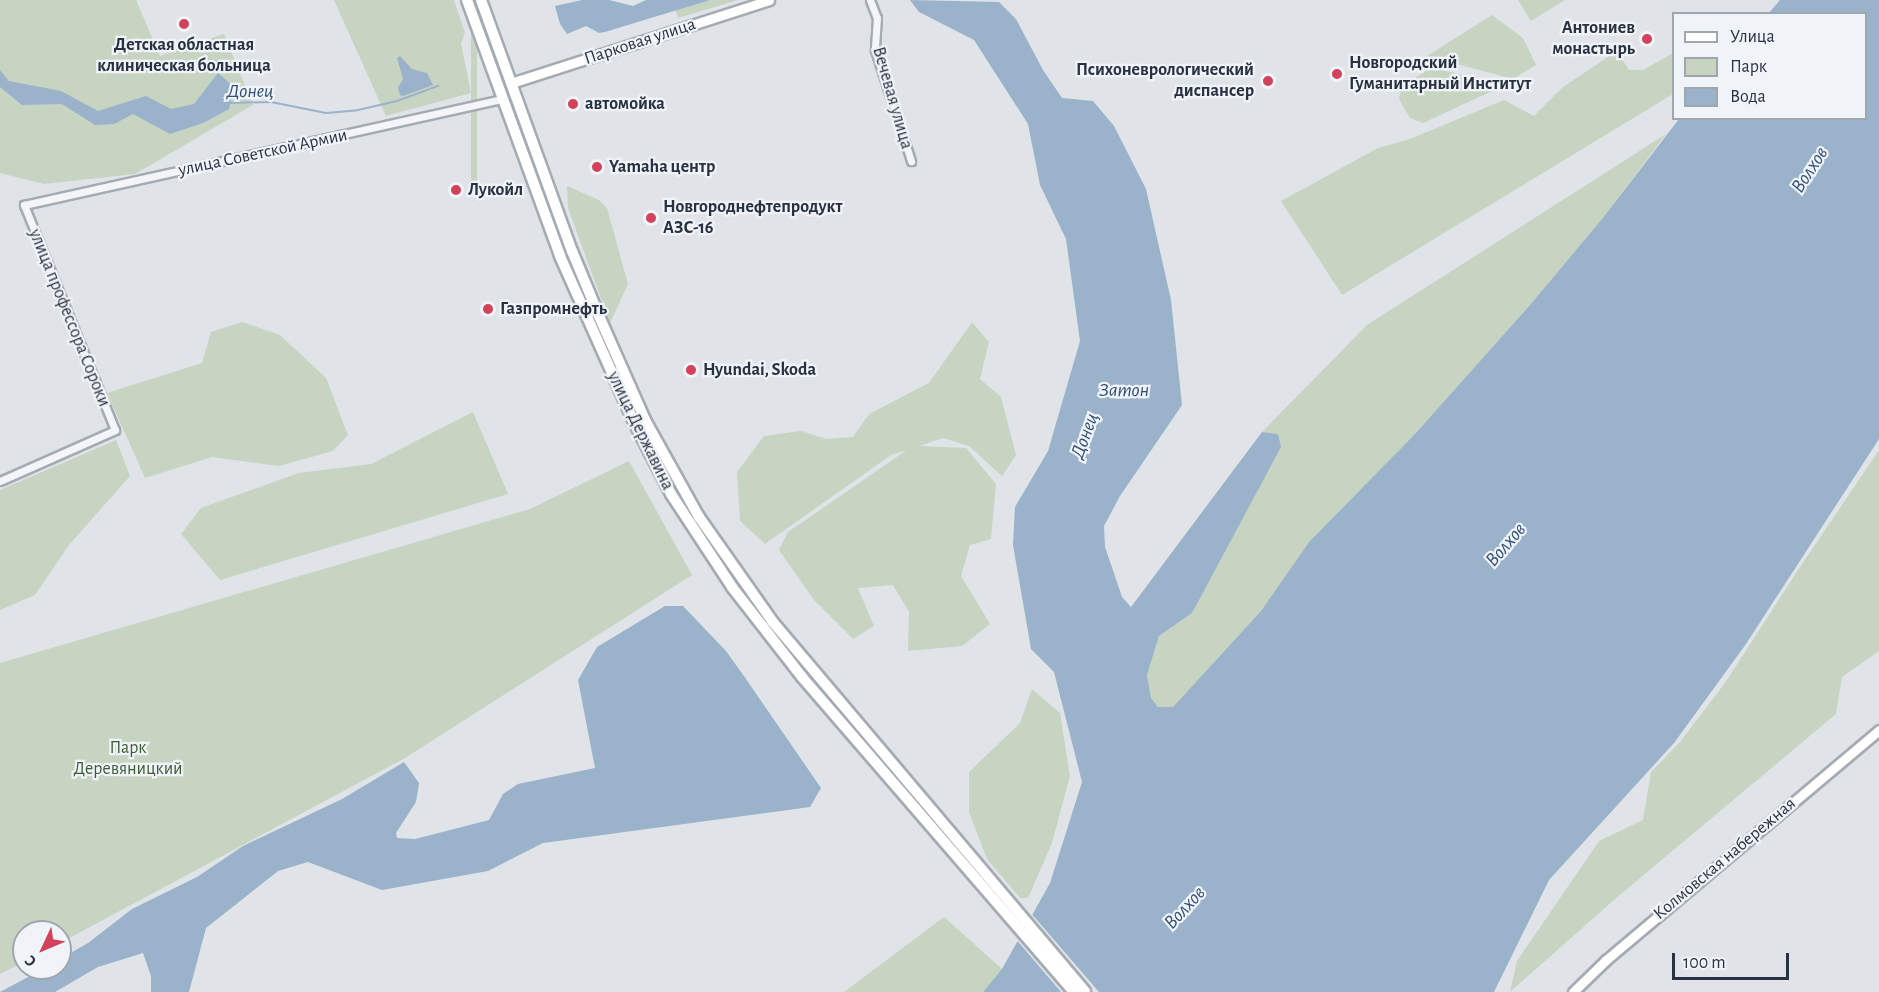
<!DOCTYPE html>
<meta charset="utf-8">
<style>
body{margin:0}
#map{position:relative;width:1879px;height:992px;overflow:hidden;background:#e0e4e9;font-family:"Alegreya Sans",sans-serif}
div>[style]{position:absolute}
[style*='--x']{left:calc(var(--x)*1px);top:calc(var(--y)*1px);width:calc(var(--w)*1px);rotate:calc(var(--a)*1deg)}
.green>*{inset:0;background:#c6d4c1;transform-origin:0 0}
.water>*{inset:0;background:#9ab2ca}
.pier>*{inset:0;background:#e0e4e9}
.stream>*{height:2px;margin:-1px;padding:0 1px;transform-origin:1px;border-radius:1px;background:#9ab2ca}
.roads{filter:drop-shadow(2px 0 #a5abb3) drop-shadow(-2px 0 #a5abb3) drop-shadow(0 2px #a5abb3) drop-shadow(0 -2px #a5abb3)}
.street>*{height:7px;margin:-3.5px;padding:0 3.5px;transform-origin:3.5px;border-radius:3.5px;background:#f3f5f8}
.secondary>*{height:9px;margin:-4.5px;padding:0 4.5px;transform-origin:4.5px;border-radius:4.5px;background:#fff}
.primary>*{height:10px;margin:-5px;padding:0 5px;transform-origin:5px;border-radius:5px;background:#fff}
.dots>*{width:16px;height:16px;translate:-50% -50%;box-sizing:border-box;border:3px solid #f0f3f7;border-radius:50%}
span{translate:-50% -50%;white-space:nowrap;text-align:center;line-height:1.15;-webkit-text-stroke:4.5px #f0f3f7;paint-order:stroke}
.poi-label{font-size:18px;color:#283241;font-weight:700}
.right{translate:-100% -50%;text-align:right}
.left{translate:0 -50%;text-align:left}
.street-label{font-size:18px;color:#283241}
.park-label{font-size:18px;color:#3d5d35}
.water-label{font-size:20px;color:#315176;font-style:italic}
.legend{position:absolute;left:1672px;top:12px;width:195px;height:108px;box-sizing:border-box;background:#f0f3f7;border:2px solid #a0a6ae;margin:0;padding:8px 10px;list-style:none;font-size:18px;color:#283241}
.legend li{display:flex;align-items:center;gap:12px;height:30px}
.legend b{width:30px;border:2px solid #a0a6ae}
.north{position:absolute;left:12px;top:920px;width:60px;height:60px;box-sizing:border-box;background:#f0f3f7;border:2px solid #a0a6ae;border-radius:50%;rotate:226deg;font-size:16px;font-weight:700;line-height:24px;text-align:center;color:#283241}
.north::after{content:'';display:block;margin:auto;width:21px;height:27px;background:#d2425a;clip-path:polygon(50% 0,100% 100%,50% 72%,0 100%)}
.scale{position:absolute;left:1672px;top:953px;width:117px;height:27px;box-sizing:border-box;border:3px solid #283241;border-top:0;padding-left:8px;font-size:18px;line-height:21px;white-space:nowrap;color:#283241;-webkit-text-stroke:4px #f0f3f7;paint-order:stroke}
</style>
<div id="map">
<div class="green">
<i style="clip-path:polygon(0 0,136px 0,160px 56px,224px 34px,253px 105px,135px 174px,44px 184px,0 173px)"></i>
<i style="clip-path:polygon(334px 0,454px 0,465px 33px,461px 44px,471px 93px,386px 116px)"></i>
<i style="left:471px;top:0;width:6px;height:194px"></i>
<i style="clip-path:polygon(672px 0,738px 0,678px 18px)"></i>
<i style="clip-path:polygon(1518px 0,1565px 0,1531px 21px)"></i>
<i style="clip-path:polygon(1492px 15px,1523px 38px,1536px 65px,1513px 79px,1427px 56px)"></i>
<i style="clip-path:polygon(1617px 51px,1629px 70px,1643px 70px,1673px 53px,1673px 94px,1342px 295px,1281px 201px,1378px 148px,1410px 139px,1504px 100px,1534px 116px,1563px 87px)"></i>
<i style="clip-path:polygon(1439px 69px,1503px 86px,1423px 123px,1410px 118px,1399px 99px,1402px 86px,1426px 71px)"></i>
<i style="clip-path:polygon(1666px 134px,1602px 219px,1530px 305px,1415px 434px,1309px 542px,1261px 611px,1173px 707px,1158px 707px,1151px 698px,1147px 675px,1159px 636px,1192px 613px,1278px 434px,1262px 432px,1367px 325px)"></i>
<i style="clip-path:polygon(567px 186px,599px 200px,607px 208px,628px 284px,610px 323px,568px 208px)"></i>
<i style="clip-path:polygon(242px 322px,280px 335px,326px 378px,348px 435px,333px 451px,279px 466px,212px 457px,145px 478px,107px 393px,202px 363px,211px 332px)"></i>
<i style="clip-path:polygon(972px 322px,989px 342px,980px 379px,1001px 397px,1016px 455px,1002px 476px,969px 446px,943px 438px,919px 446px,966px 448px,996px 484px,991px 539px,970px 545px,961px 576px,990px 624px,962px 646px,908px 651px,909px 612px,893px 585px,858px 588px,874px 626px,853px 639px,814px 600px,779px 550px,788px 532px,907px 450px,891px 455px,765px 544px,740px 521px,737px 472px,764px 436px,801px 431px,826px 439px,853px 437px,869px 414px,929px 383px)"></i>
<i style="clip-path:polygon(473px 412px,508px 494px,220px 580px,181px 534px,201px 508px,299px 473px,371px 464px)"></i>
<i style="clip-path:polygon(116px 440px,130px 476px,69px 545px,35px 595px,0 610px,0 490px)"></i>
<i style="clip-path:polygon(1879px 450px,1879px 651px,1842px 677px,1836px 714px,1615px 899px,1510px 992px,1517px 961px,1599px 841px,1643px 820px,1651px 772px,1680px 742px,1725px 683px,1798px 570px)"></i>
<i style="clip-path:polygon(629px 461px,692px 575px,405px 758px,60px 943px,60px 932px,24px 932px,24px 962px,0 974px,0 663px,530px 509px)"></i>
<i style="clip-path:polygon(1032px 689px,1060px 713px,1070px 776px,1052px 843px,1028px 898px,1020px 898px,987px 859px,969px 812px,969px 772px,1020px 723px)"></i>
<i style="clip-path:polygon(944px 917px,1002px 969px,983px 992px,844px 992px)"></i>
</div>
<div class="water">
<i style="clip-path:polygon(582px 0,609px 0,633px 6px,646px 0,710px 0,605px 32px,599px 33px,586px 26px,567px 34px,560px 24px,555px 6px)"></i>
<i style="clip-path:polygon(910px 0,999px 2px,1016px 19px,1043px 70px,1062px 98px,1093px 101px,1114px 126px,1146px 189px,1171px 300px,1182px 405px,1120px 496px,1104px 526px,1105px 547px,1122px 597px,1131px 607px,1262px 432px,1278px 434px,1281px 447px,1192px 613px,1159px 636px,1147px 675px,1151px 698px,1158px 707px,1173px 707px,1261px 611px,1309px 542px,1415px 434px,1530px 305px,1602px 219px,1679px 119px,1866px 118px,1866px 14px,1769px 13px,1780px 0,1879px 0,1879px 439px,1746px 644px,1674px 743px,1549px 880px,1494px 992px,983px 992px,1002px 969px,1050px 883px,1082px 782px,1054px 672px,1031px 649px,1013px 545px,1015px 507px,1048px 451px,1080px 341px,1066px 239px,1040px 185px,1028px 124px,974px 40px,919px 12px)"></i>
<i style="clip-path:polygon(400px 56px,412px 69px,427px 73px,433px 85px,403px 96px,400px 95px,398px 88px,403px 79px,397px 58px)"></i>
<i style="clip-path:polygon(0 70px,9px 81px,61px 91px,98px 111px,146px 96px,171px 109px,194px 104px,218px 73px,234px 87px,229px 109px,203px 123px,170px 134px,133px 114px,114px 124px,95px 125px,62px 104px,22px 105px,0 87px)"></i>
<i style="clip-path:polygon(665px 606px,683px 606px,726px 651px,746px 679px,821px 788px,810px 807px,543px 843px,488px 871px,382px 890px,308px 862px,278px 871px,206px 928px,189px 992px,151px 992px,151px 976px,143px 953px,98px 967px,55px 992px,0 992px,45px 968px,60px 968px,60px 959px,88px 943px,132px 909px,197px 877px,243px 846px,342px 799px,404px 762px,419px 783px,416px 802px,396px 833px,397px 838px,415px 839px,489px 820px,503px 794px,518px 784px,595px 768px,578px 680px,597px 647px)"></i>
</div>
<div class="pier">
<i style="clip-path:polygon(1030px 912px,1099px 992px,1061px 992px,1015px 938px)"></i>
</div>
<div class="stream">
<i style="--x:228;--y:103;--w:43;--a:-1.3"></i>
<i style="--x:271;--y:102;--w:56;--a:11.3"></i>
<i style="--x:326;--y:113;--w:32;--a:-5"></i>
<i style="--x:358;--y:110;--w:40;--a:-13"></i>
<i style="--x:397;--y:101;--w:44;--a:-20.1"></i>
</div>
<div class="roads">
<div class="street">
<i style="--x:870;--y:0;--w:19;--a:69"></i>
<i style="--x:877;--y:18;--w:32;--a:94"></i>
<i style="--x:875;--y:50;--w:117;--a:72"></i>
<i style="--x:0;--y:481;--w:126;--a:-23.9"></i>
<i style="--x:115;--y:430;--w:243;--a:-112"></i>
<i style="--x:24;--y:205;--w:490;--a:-12.5"></i>
</div>
<div class="secondary">
<i style="--x:511;--y:83;--w:271;--a:-17.8"></i>
<i style="--x:1573;--y:992;--w:46;--a:-44.1"></i>
<i style="--x:1606;--y:960;--w:357;--a:-40.1"></i>
</div>
<div class="primary">
<i style="--x:467;--y:0;--w:272;--a:70"></i>
<i style="--x:560;--y:256;--w:182;--a:66"></i>
<i style="--x:634;--y:422;--w:81;--a:62.8"></i>
<i style="--x:671;--y:494;--w:111;--a:56.7"></i>
<i style="--x:732;--y:587;--w:114;--a:52.1"></i>
<i style="--x:802;--y:677;--w:416;--a:49.2"></i>
<i style="--x:481;--y:0;--w:267;--a:70.1"></i>
<i style="--x:572;--y:251;--w:70;--a:67.4"></i>
<i style="--x:599;--y:316;--w:114;--a:66.1"></i>
<i style="--x:645;--y:420;--w:111;--a:60.9"></i>
<i style="--x:699;--y:517;--w:127;--a:54.9"></i>
<i style="--x:772;--y:621;--w:485;--a:49.8"></i>
</div>
</div>
<div class="dots">
<i style="left:184px;top:24px;background:#d2425a"></i>
<i style="left:1647px;top:39px;background:#d2425a"></i>
<i style="left:1337px;top:74px;background:#d2425a"></i>
<i style="left:1268px;top:81px;background:#d2425a"></i>
<i style="left:573px;top:104px;background:#d2425a"></i>
<i style="left:597px;top:167px;background:#d2425a"></i>
<i style="left:456px;top:190px;background:#d2425a"></i>
<i style="left:651px;top:218px;background:#d2425a"></i>
<i style="left:488px;top:309px;background:#d2425a"></i>
<i style="left:691px;top:370px;background:#d2425a"></i>
</div>
<div class="poi-label">
<span class="right" style="left:1635px;top:39px">Антониев<br>монастырь</span>
<span style="left:184px;top:56px">Детская областная<br>клиническая больница</span>
<span class="left" style="left:1349px;top:74px">Новгородский<br>Гуманитарный Институт</span>
<span class="right" style="left:1254px;top:81px">Психоневрологический<br>диспансер</span>
<span class="left" style="left:585px;top:104px">автомойка</span>
<span class="left" style="left:609px;top:167px">Yamaha центр</span>
<span class="left" style="left:468px;top:190px">Лукойл</span>
<span class="left" style="left:663px;top:218px">Новгороднефтепродукт<br>АЗС-16</span>
<span class="left" style="left:500px;top:309px">Газпромнефть</span>
<span class="left" style="left:703px;top:370px">Hyundai, Skoda</span>
</div>
<div class="street-label">
<span style="left:640px;top:42px;rotate:-18deg">Парковая улица</span>
<span style="left:892px;top:98px;rotate:74deg">Вечевая улица</span>
<span style="left:263px;top:153px;rotate:-12deg">улица Советской Армии</span>
<span style="left:69px;top:318px;rotate:68deg">улица профессора Сороки</span>
<span style="left:640px;top:431px;rotate:64deg">улица Державина</span>
<span style="left:1725px;top:859px;rotate:-40deg">Колмовская набережная</span>
</div>
<div class="park-label">
<span style="left:128px;top:759px">Парк<br>Деревяницкий</span>
</div>
<div class="water-label">
<span style="left:250px;top:91px">Донец</span>
<span style="left:1810px;top:170px;rotate:-57deg">Волхов</span>
<span style="left:1124px;top:390px">Затон</span>
<span style="left:1085px;top:436px;rotate:-70deg">Донец</span>
<span style="left:1506px;top:545px;rotate:-49deg">Волхов</span>
<span style="left:1185px;top:908px;rotate:-47deg">Волхов</span>
</div>
<ul class="legend">
<li><b style="height:8px;background:#fff"></b>Улица</li>
<li><b style="height:16px;background:#c6d4c1"></b>Парк</li>
<li><b style="height:16px;background:#9ab2ca"></b>Вода</li>
</ul>
<div class="north">С</div>
<div class="scale">100 m</div>
</div>
